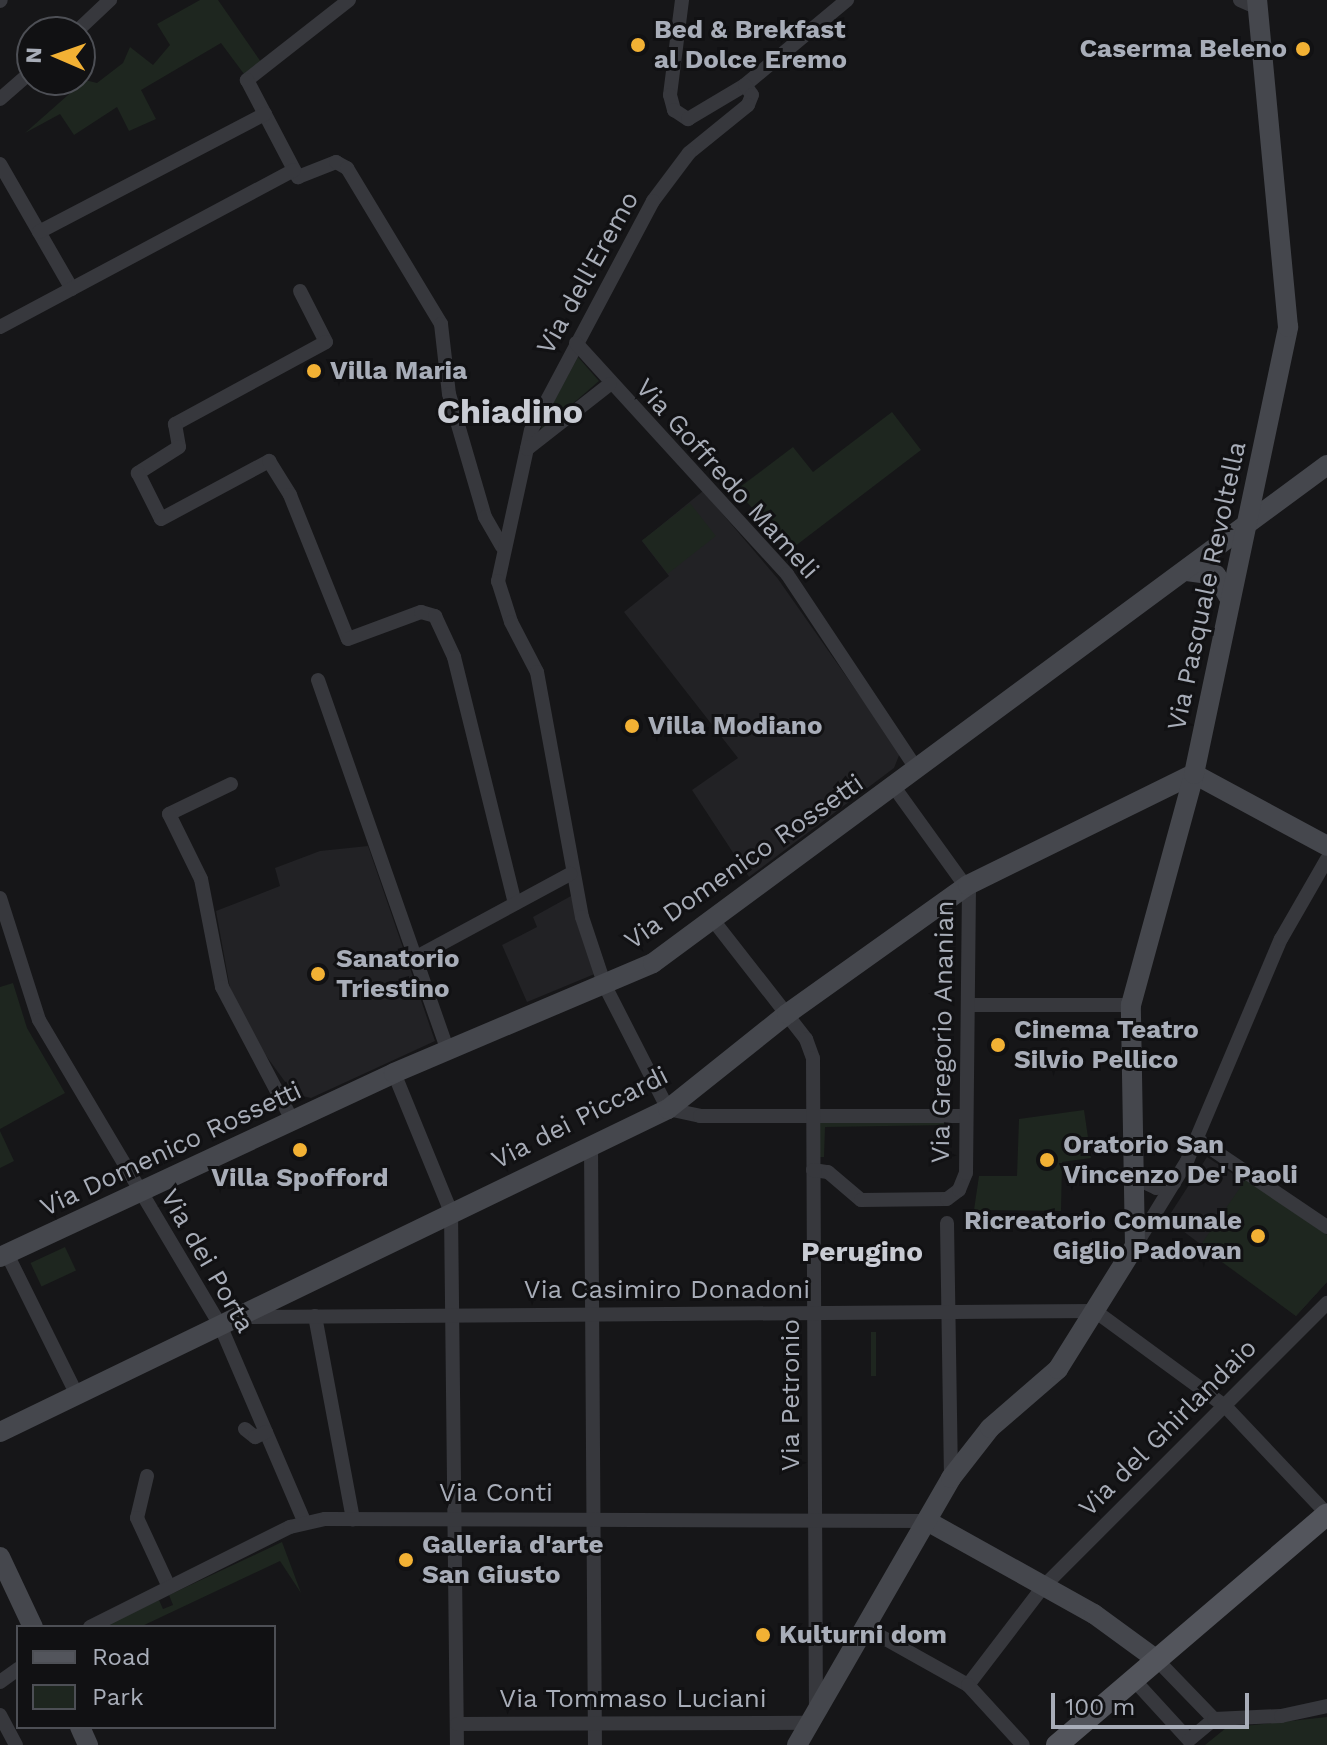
<!DOCTYPE html>
<style>
body{margin:0}
#map{position:relative;width:1327px;height:1745px;overflow:hidden;background:#161618;font-family:"Work Sans",sans-serif}
div>[style]{position:absolute}
[style*='--x']{left:calc(var(--x)*1px);top:calc(var(--y)*1px);width:calc(var(--w)*1px);rotate:calc(var(--a)*1deg)}
.built>*{inset:0;background:#222225}
.green>*{inset:0;background:#1e261f;transform-origin:0 0}
.street>*{height:14px;margin:-7px;padding:0 7px;transform-origin:7px;border-radius:7px;background:#37383d}
.secondary>*{height:20px;margin:-10px;padding:0 10px;transform-origin:10px;border-radius:10px;background:#45474d}
.primary>*{height:22px;margin:-11px;padding:0 11px;transform-origin:11px;border-radius:11px;background:#53555c}
.dots>*{width:22px;height:22px;translate:-50% -50%;box-sizing:border-box;border:4px solid #111113;border-radius:50%}
span{translate:-50% -50%;white-space:nowrap;text-align:center;line-height:1.15;-webkit-text-stroke:6px #111113;paint-order:stroke}
.poi-label{font-size:26px;color:#a8adb8;font-weight:700}
.left{translate:0 -50%;text-align:left}
.right{translate:-100% -50%;text-align:right}
.street-label{font-size:26px;color:#a8adb8}
.neighbourhood-label{font-size:28px;color:#c9ccd4;font-weight:700}
.district-label{font-size:34px;color:#c9ccd4;font-weight:700}
.legend{position:absolute;left:16px;top:1625px;width:260px;height:104px;box-sizing:border-box;background:#111113;border:2px solid #4d4f55;margin:0;padding:10px 14px;list-style:none;font-size:24px;color:#a8adb8}
.legend li{display:flex;align-items:center;gap:16px;height:40px}
.legend b{width:40px;border:2px solid #4d4f55}
.north{position:absolute;left:16px;top:16px;width:80px;height:80px;box-sizing:border-box;background:#111113;border:2px solid #4d4f55;border-radius:50%;rotate:272deg;font-size:22px;font-weight:700;line-height:32px;text-align:center;color:#a8adb8}
.north::after{content:'';display:block;margin:auto;width:28px;height:36px;background:#f2b134;clip-path:polygon(50% 0,100% 100%,50% 72%,0 100%)}
.scale{position:absolute;left:1051px;top:1693px;width:198px;height:36px;box-sizing:border-box;border:4px solid #a8adb8;border-top:0;padding-left:10px;font-size:24px;line-height:28px;white-space:nowrap;color:#a8adb8;-webkit-text-stroke:6px #111113;paint-order:stroke}
</style>
<div id="map">
<div class="built">
<i style="clip-path:polygon(703px 491px,778px 579px,900px 753px,894px 768px,749px 877px,692px 790px,738px 758px,624px 612px,669px 576px,642px 541px)"></i>
<i style="clip-path:polygon(368px 846px,435px 1041px,311px 1098px,294px 1094px,256px 1042px,230px 988px,216px 911px,280px 886px,275px 868px,320px 851px)"></i>
<i style="clip-path:polygon(571px 896px,597px 973px,527px 1002px,502px 945px,537px 927px,533px 917px)"></i>
<i style="clip-path:polygon(1207px 1157px,1327px 1235px,1327px 1282px,1296px 1316px,1167px 1219px)"></i>
</div>
<div class="green">
<i style="clip-path:polygon(200px 0,218px 0,261px 62px,244px 74px,221px 43px,141px 90px,156px 119px,129px 131px,117px 107px,74px 135px,60px 114px,25px 133px,85px 80px,97px 83px,123px 63px,130px 47px,153px 65px,170px 45px,157px 24px)"></i>
<i style="clip-path:polygon(578px 357px,599px 381px,540px 432px,544px 419px)"></i>
<i style="clip-path:polygon(892px 412px,921px 450px,790px 550px,736px 490px,793px 447px,813px 472px)"></i>
<i style="left:690px;top:503px;width:42px;height:61px;rotate:52deg"></i>
<i style="clip-path:polygon(13px 983px,27px 1028px,65px 1093px,0 1129px,0 987px)"></i>
<i style="clip-path:polygon(1084px 1110px,1091px 1158px,1062px 1162px,1061px 1211px,974px 1210px,979px 1176px,1017px 1176px,1019px 1119px)"></i>
<i style="clip-path:polygon(819px 1121px,947px 1121px,947px 1125px,825px 1127px,824px 1157px,818px 1157px)"></i>
<i style="clip-path:polygon(0 1131px,14px 1161px,0 1168px)"></i>
<i style="clip-path:polygon(1246px 1179px,1327px 1235px,1327px 1282px,1296px 1316px,1200px 1246px)"></i>
<i style="left:65px;top:1247px;width:26px;height:38px;rotate:65deg"></i>
<i style="left:871px;top:1332px;width:5px;height:44px"></i>
<i style="clip-path:polygon(282px 1542px,301px 1593px,280px 1561px,140px 1627px,103px 1627px,159px 1600px,163px 1609px,173px 1605px,169px 1595px)"></i>
<i style="clip-path:polygon(1327px 1717px,1327px 1745px,1205px 1745px,1226px 1728px)"></i>
</div>
<div class="street">
<i style="--x:349;--y:0;--w:130;--a:141.9"></i>
<i style="--x:247;--y:80;--w:110;--a:62.3"></i>
<i style="--x:298;--y:177;--w:41;--a:-21.5"></i>
<i style="--x:336;--y:162;--w:13;--a:29"></i>
<i style="--x:347;--y:168;--w:182;--a:58.9"></i>
<i style="--x:441;--y:324;--w:70;--a:83.5"></i>
<i style="--x:449;--y:394;--w:128;--a:73.7"></i>
<i style="--x:485;--y:517;--w:34;--a:60"></i>
<i style="--x:682;--y:0;--w:96;--a:97.2"></i>
<i style="--x:670;--y:95;--w:16;--a:75"></i>
<i style="--x:674;--y:110;--w:17;--a:33"></i>
<i style="--x:688;--y:119;--w:66;--a:-30.8"></i>
<i style="--x:745;--y:85;--w:133;--a:-39.8"></i>
<i style="--x:1240;--y:0;--w:20;--a:24"></i>
<i style="--x:0;--y:1;--w:1;--a:-45"></i>
<i style="--x:76;--y:32;--w:47;--a:-43.3"></i>
<i style="--x:745;--y:85;--w:12;--a:55"></i>
<i style="--x:752;--y:95;--w:11;--a:112"></i>
<i style="--x:748;--y:105;--w:76;--a:140.9"></i>
<i style="--x:689;--y:153;--w:60;--a:126.9"></i>
<i style="--x:653;--y:201;--w:259;--a:118"></i>
<i style="--x:531;--y:430;--w:155;--a:102.3"></i>
<i style="--x:498;--y:581;--w:43;--a:72.4"></i>
<i style="--x:511;--y:622;--w:56;--a:62.5"></i>
<i style="--x:537;--y:672;--w:249;--a:79.6"></i>
<i style="--x:582;--y:917;--w:73;--a:71.6"></i>
<i style="--x:605;--y:986;--w:138;--a:62.9"></i>
<i style="--x:668;--y:1109;--w:33;--a:12"></i>
<i style="--x:700;--y:1116;--w:266;--a:0"></i>
<i style="--x:0;--y:99;--w:43;--a:-41.2"></i>
<i style="--x:0;--y:164;--w:144;--a:60.1"></i>
<i style="--x:39;--y:232;--w:255;--a:-27.6"></i>
<i style="--x:300;--y:291;--w:57;--a:63"></i>
<i style="--x:326;--y:342;--w:172;--a:151.5"></i>
<i style="--x:175;--y:424;--w:23;--a:80"></i>
<i style="--x:179;--y:447;--w:49;--a:147.6"></i>
<i style="--x:138;--y:473;--w:51;--a:63.4"></i>
<i style="--x:161;--y:519;--w:123;--a:-28.2"></i>
<i style="--x:269;--y:461;--w:40;--a:58"></i>
<i style="--x:290;--y:495;--w:155;--a:68.1"></i>
<i style="--x:348;--y:639;--w:78;--a:-20.3"></i>
<i style="--x:421;--y:612;--w:15;--a:16"></i>
<i style="--x:435;--y:616;--w:45;--a:65.1"></i>
<i style="--x:454;--y:657;--w:254;--a:76.1"></i>
<i style="--x:0;--y:327;--w:333;--a:-28.1"></i>
<i style="--x:576;--y:343;--w:313;--a:47.6"></i>
<i style="--x:787;--y:574;--w:235;--a:56.4"></i>
<i style="--x:527;--y:449;--w:105;--a:-38.1"></i>
<i style="--x:318;--y:680;--w:391;--a:70.7"></i>
<i style="--x:231;--y:784;--w:69;--a:154.2"></i>
<i style="--x:169;--y:814;--w:72;--a:63.8"></i>
<i style="--x:201;--y:879;--w:110;--a:79"></i>
<i style="--x:222;--y:987;--w:150;--a:62.2"></i>
<i style="--x:0;--y:898;--w:128;--a:72.3"></i>
<i style="--x:39;--y:1020;--w:355;--a:59.3"></i>
<i style="--x:220;--y:1325;--w:215;--a:66.8"></i>
<i style="--x:713;--y:920;--w:151;--a:52"></i>
<i style="--x:806;--y:1039;--w:20;--a:70"></i>
<i style="--x:813;--y:1058;--w:654;--a:89.74"></i>
<i style="--x:413;--y:959;--w:179;--a:-28.4"></i>
<i style="--x:969;--y:1005;--w:162;--a:0"></i>
<i style="--x:394;--y:1073;--w:150;--a:67.7"></i>
<i style="--x:451;--y:1212;--w:533;--a:89.36"></i>
<i style="--x:1197;--y:1139;--w:157;--a:34.1"></i>
<i style="--x:591;--y:1146;--w:599;--a:89.62"></i>
<i style="--x:813;--y:1170;--w:15;--a:8"></i>
<i style="--x:828;--y:1172;--w:43;--a:40.3"></i>
<i style="--x:861;--y:1200;--w:86;--a:-0.7"></i>
<i style="--x:947;--y:1199;--w:15;--a:-37"></i>
<i style="--x:959;--y:1190;--w:18;--a:-68"></i>
<i style="--x:966;--y:1173;--w:282;--a:-89.4"></i>
<i style="--x:969;--y:891;--w:128;--a:-125.8"></i>
<i style="--x:1135;--y:1178;--w:23;--a:25"></i>
<i style="--x:1156;--y:1188;--w:19;--a:-16"></i>
<i style="--x:947;--y:1223;--w:255;--a:89.1"></i>
<i style="--x:1135;--y:1246;--w:100;--a:-58.5"></i>
<i style="--x:1187;--y:1161;--w:241;--a:-67.1"></i>
<i style="--x:1281;--y:939;--w:92;--a:-60.1"></i>
<i style="--x:7;--y:1254;--w:157;--a:63.6"></i>
<i style="--x:315;--y:1316;--w:207;--a:79.4"></i>
<i style="--x:244;--y:1317;--w:851;--a:-0.4"></i>
<i style="--x:1095;--y:1311;--w:161;--a:36.2"></i>
<i style="--x:1225;--y:1406;--w:149;--a:46.6"></i>
<i style="--x:245;--y:1429;--w:13;--a:39"></i>
<i style="--x:255;--y:1437;--w:12;--a:-24"></i>
<i style="--x:147;--y:1476;--w:43;--a:103.4"></i>
<i style="--x:137;--y:1518;--w:76;--a:65.1"></i>
<i style="--x:90;--y:1627;--w:224;--a:-26.6"></i>
<i style="--x:290;--y:1527;--w:36;--a:-13"></i>
<i style="--x:325;--y:1519;--w:602;--a:0.19"></i>
<i style="--x:866;--y:1628;--w:117;--a:29.2"></i>
<i style="--x:968;--y:1685;--w:123;--a:-52.6"></i>
<i style="--x:1043;--y:1587;--w:402;--a:-45"></i>
<i style="--x:1134;--y:1680;--w:81;--a:47.5"></i>
<i style="--x:1189;--y:1740;--w:33;--a:-40"></i>
<i style="--x:1214;--y:1719;--w:82;--a:-134"></i>
<i style="--x:0;--y:1682;--w:22;--a:-36"></i>
<i style="--x:968;--y:1685;--w:81;--a:47.5"></i>
<i style="--x:0;--y:1715;--w:34;--a:62"></i>
<i style="--x:1214;--y:1719;--w:67;--a:-2.6"></i>
<i style="--x:1281;--y:1716;--w:47;--a:-12.3"></i>
<i style="--x:457;--y:1724;--w:352;--a:-0.2"></i>
</div>
<div class="secondary">
<i style="--x:1187;--y:571;--w:29;--a:8"></i>
<i style="--x:1216;--y:575;--w:24;--a:60"></i>
<i style="--x:1194;--y:774;--w:151;--a:28.4"></i>
<i style="--x:0;--y:1257;--w:435;--a:-25"></i>
<i style="--x:394;--y:1073;--w:281;--a:-23"></i>
<i style="--x:653;--y:963;--w:838;--a:-36.46"></i>
<i style="--x:0;--y:1432;--w:742;--a:-25.81"></i>
<i style="--x:668;--y:1109;--w:152;--a:-38.6"></i>
<i style="--x:787;--y:1014;--w:222;--a:-35.5"></i>
<i style="--x:968;--y:885;--w:252;--a:-26.2"></i>
<i style="--x:927;--y:1521;--w:191;--a:29.1"></i>
<i style="--x:1094;--y:1614;--w:78;--a:36.1"></i>
<i style="--x:0;--y:1557;--w:77;--a:64.8"></i>
<i style="--x:80;--y:1727;--w:20;--a:66"></i>
<i style="--x:797;--y:1745;--w:308;--a:-60"></i>
<i style="--x:951;--y:1478;--w:63;--a:-52"></i>
<i style="--x:990;--y:1428;--w:90;--a:-40.9"></i>
<i style="--x:1058;--y:1369;--w:145;--a:-58"></i>
<i style="--x:1135;--y:1246;--w:241;--a:-91"></i>
<i style="--x:1131;--y:1005;--w:239;--a:-74.7"></i>
<i style="--x:1194;--y:774;--w:457;--a:-78.1"></i>
<i style="--x:1288;--y:327;--w:328;--a:-95.4"></i>
</div>
<div class="primary">
<i style="--x:1057;--y:1745;--w:355;--a:-40.5"></i>
</div>
<div class="dots">
<i style="left:638px;top:45px;background:#f2b134"></i>
<i style="left:1303px;top:49px;background:#f2b134"></i>
<i style="left:314px;top:371px;background:#f2b134"></i>
<i style="left:632px;top:726px;background:#f2b134"></i>
<i style="left:318px;top:974px;background:#f2b134"></i>
<i style="left:998px;top:1045px;background:#f2b134"></i>
<i style="left:300px;top:1150px;background:#f2b134"></i>
<i style="left:1047px;top:1160px;background:#f2b134"></i>
<i style="left:1258px;top:1236px;background:#f2b134"></i>
<i style="left:406px;top:1560px;background:#f2b134"></i>
<i style="left:763px;top:1635px;background:#f2b134"></i>
</div>
<div class="poi-label">
<span class="left" style="left:654px;top:45px">Bed &amp; Brekfast<br>al Dolce Eremo</span>
<span class="right" style="left:1287px;top:49px">Caserma Beleno</span>
<span class="left" style="left:330px;top:371px">Villa Maria</span>
<span class="left" style="left:648px;top:726px">Villa Modiano</span>
<span class="left" style="left:336px;top:974px">Sanatorio<br>Triestino</span>
<span class="left" style="left:1014px;top:1045px">Cinema Teatro<br>Silvio Pellico</span>
<span class="left" style="left:1063px;top:1160px">Oratorio San<br>Vincenzo De' Paoli</span>
<span style="left:300px;top:1178px">Villa Spofford</span>
<span class="right" style="left:1242px;top:1236px">Ricreatorio Comunale<br>Giglio Padovan</span>
<span class="left" style="left:422px;top:1560px">Galleria d'arte<br>San Giusto</span>
<span class="left" style="left:779px;top:1635px">Kulturni dom</span>
</div>
<div class="street-label">
<span style="left:588px;top:273px;rotate:-61deg">Via dell'Eremo</span>
<span style="left:727px;top:479px;rotate:48deg">Via Goffredo Mameli</span>
<span style="left:1207px;top:586px;rotate:-78deg">Via Pasquale Revoltella</span>
<span style="left:744px;top:862px;rotate:-35deg">Via Domenico Rossetti</span>
<span style="left:943px;top:1032px;rotate:-89deg">Via Gregorio Ananian</span>
<span style="left:580px;top:1118px;rotate:-27deg">Via dei Piccardi</span>
<span style="left:171px;top:1149px;rotate:-25deg">Via Domenico Rossetti</span>
<span style="left:207px;top:1261px;rotate:60deg">Via dei Porta</span>
<span style="left:667px;top:1290px">Via Casimiro Donadoni</span>
<span style="left:791px;top:1395px;rotate:-90deg">Via Petronio</span>
<span style="left:1168px;top:1428px;rotate:-45deg">Via del Ghirlandaio</span>
<span style="left:496px;top:1493px">Via Conti</span>
<span style="left:633px;top:1699px">Via Tommaso Luciani</span>
</div>
<div class="neighbourhood-label">
<span style="left:862px;top:1252px">Perugino</span>
</div>
<div class="district-label">
<span style="left:510px;top:412px">Chiadino</span>
</div>
<ul class="legend">
<li><b style="height:10px;background:#53555c"></b>Road</li>
<li><b style="height:22px;background:#1e261f"></b>Park</li>
</ul>
<div class="north">N</div>
<div class="scale">100 m</div>
</div>
